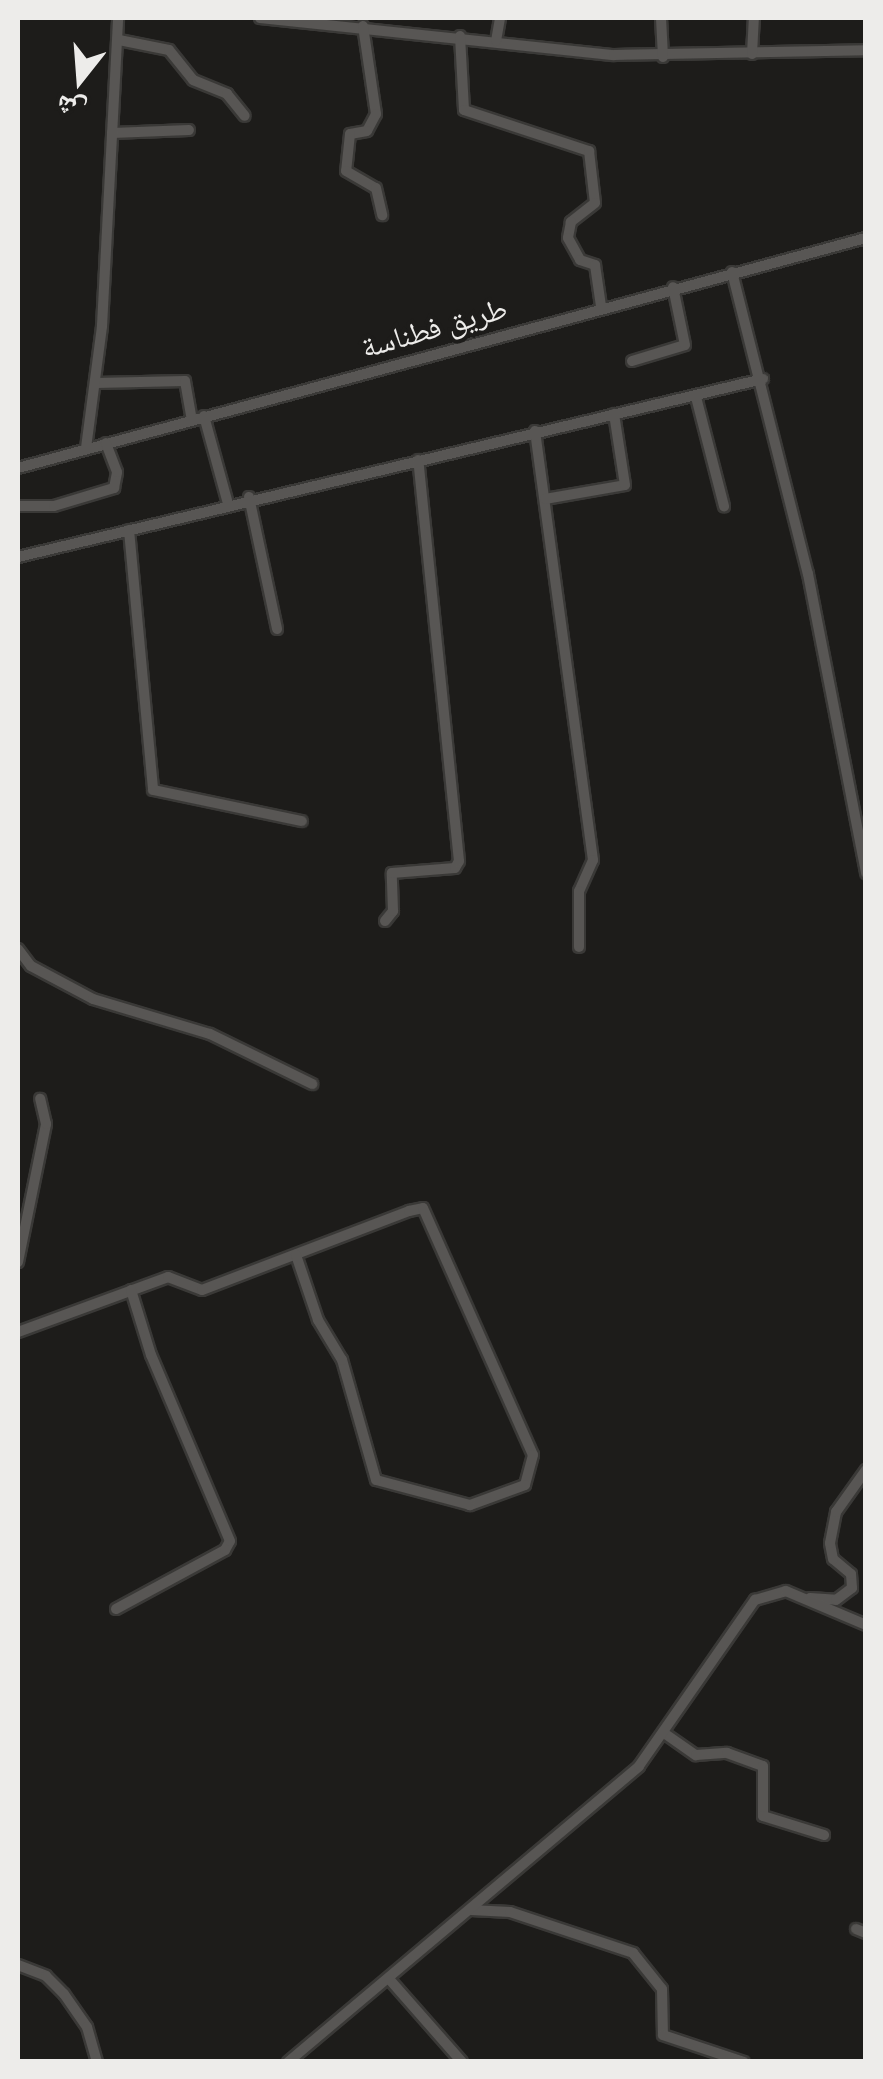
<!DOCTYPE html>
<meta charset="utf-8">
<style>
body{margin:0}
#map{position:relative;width:883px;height:2079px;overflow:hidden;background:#1d1c1a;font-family:Merriweather,"Noto Naskh Arabic",serif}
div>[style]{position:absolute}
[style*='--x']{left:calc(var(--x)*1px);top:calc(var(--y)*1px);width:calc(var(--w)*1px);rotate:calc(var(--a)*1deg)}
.roads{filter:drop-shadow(2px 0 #3a3937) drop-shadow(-2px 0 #3a3937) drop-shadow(0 2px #3a3937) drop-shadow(0 -2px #3a3937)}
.minor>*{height:10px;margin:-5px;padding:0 5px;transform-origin:5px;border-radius:5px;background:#585654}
span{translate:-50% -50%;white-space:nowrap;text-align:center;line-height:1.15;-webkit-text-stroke:8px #1d1c1a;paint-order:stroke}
.street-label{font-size:30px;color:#edecea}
.frame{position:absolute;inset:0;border:20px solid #edecea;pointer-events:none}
.north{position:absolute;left:30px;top:30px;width:100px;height:100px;-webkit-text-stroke:8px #1d1c1a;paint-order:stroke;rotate:197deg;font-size:28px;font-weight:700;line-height:40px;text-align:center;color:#edecea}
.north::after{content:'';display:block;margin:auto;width:35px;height:45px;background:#edecea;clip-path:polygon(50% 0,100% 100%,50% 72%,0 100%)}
</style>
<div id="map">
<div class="roads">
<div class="minor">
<i style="--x:260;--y:18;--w:356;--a:6"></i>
<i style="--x:614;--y:55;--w:252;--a:-1.1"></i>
<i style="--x:661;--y:18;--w:39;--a:87"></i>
<i style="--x:363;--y:26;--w:89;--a:81.6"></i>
<i style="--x:376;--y:114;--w:19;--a:118"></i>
<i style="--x:367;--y:131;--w:17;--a:170"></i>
<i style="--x:350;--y:134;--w:37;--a:96"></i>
<i style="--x:346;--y:171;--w:34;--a:30"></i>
<i style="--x:376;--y:188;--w:28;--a:77"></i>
<i style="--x:460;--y:36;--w:74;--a:86.9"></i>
<i style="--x:464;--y:110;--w:132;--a:18.2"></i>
<i style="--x:589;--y:151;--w:52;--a:83.4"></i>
<i style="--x:595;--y:203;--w:31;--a:142"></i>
<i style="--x:571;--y:222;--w:16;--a:101"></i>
<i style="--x:568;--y:238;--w:25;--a:61"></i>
<i style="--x:580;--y:260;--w:16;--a:18"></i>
<i style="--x:595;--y:265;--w:41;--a:81.7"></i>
<i style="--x:119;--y:40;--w:51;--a:11.3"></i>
<i style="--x:169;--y:50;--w:38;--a:51"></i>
<i style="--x:193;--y:80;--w:37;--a:22"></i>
<i style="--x:227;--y:94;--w:28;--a:51"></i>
<i style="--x:496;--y:41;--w:23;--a:-80"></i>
<i style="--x:752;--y:54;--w:36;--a:-87"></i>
<i style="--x:112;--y:133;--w:77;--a:-2.2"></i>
<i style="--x:732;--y:272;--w:311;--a:75.9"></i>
<i style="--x:808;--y:574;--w:305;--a:79"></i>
<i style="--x:632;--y:361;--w:55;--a:-16.8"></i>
<i style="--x:685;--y:345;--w:59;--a:-101.7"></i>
<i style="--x:96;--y:383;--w:89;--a:-1.3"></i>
<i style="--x:185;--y:381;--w:39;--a:80"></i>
<i style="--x:696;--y:397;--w:113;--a:75.6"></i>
<i style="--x:204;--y:416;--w:91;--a:74.7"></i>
<i style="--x:535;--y:431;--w:433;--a:82.3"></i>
<i style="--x:593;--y:860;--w:34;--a:114"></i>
<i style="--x:579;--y:891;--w:56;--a:90"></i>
<i style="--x:86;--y:448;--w:123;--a:-82.5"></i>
<i style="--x:102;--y:326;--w:308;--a:-87"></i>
<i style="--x:18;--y:468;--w:879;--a:-15.18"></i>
<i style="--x:249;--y:497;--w:135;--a:78"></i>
<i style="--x:545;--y:499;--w:81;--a:-9.9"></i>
<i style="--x:625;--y:485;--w:72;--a:-98.8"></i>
<i style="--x:18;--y:506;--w:36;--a:0"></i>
<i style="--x:54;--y:506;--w:63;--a:-16.7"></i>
<i style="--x:114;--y:488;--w:16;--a:-79"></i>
<i style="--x:117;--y:472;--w:31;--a:-111"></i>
<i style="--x:129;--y:530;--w:261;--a:84.7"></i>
<i style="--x:153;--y:790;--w:152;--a:11.8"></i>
<i style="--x:18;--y:557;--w:766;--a:-13.44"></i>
<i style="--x:385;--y:921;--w:13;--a:-51"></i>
<i style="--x:393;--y:911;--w:38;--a:-92"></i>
<i style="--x:392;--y:873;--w:63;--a:-4.5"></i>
<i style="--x:455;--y:868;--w:8;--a:-60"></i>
<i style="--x:459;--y:861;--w:403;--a:-95.8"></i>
<i style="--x:18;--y:949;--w:21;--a:53"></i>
<i style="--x:31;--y:966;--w:70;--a:28"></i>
<i style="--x:93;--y:999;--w:122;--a:16.7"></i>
<i style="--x:210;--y:1034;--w:114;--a:26.1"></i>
<i style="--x:18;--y:1262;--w:141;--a:-78.5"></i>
<i style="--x:46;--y:1124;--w:26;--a:-103"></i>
<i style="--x:18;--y:1332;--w:160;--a:-20.1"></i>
<i style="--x:168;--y:1277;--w:36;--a:21"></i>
<i style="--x:202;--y:1290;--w:222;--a:-20.9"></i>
<i style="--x:409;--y:1211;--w:14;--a:-12"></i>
<i style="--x:423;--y:1208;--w:270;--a:66"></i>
<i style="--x:533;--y:1455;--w:31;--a:105"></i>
<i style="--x:525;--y:1485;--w:59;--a:160"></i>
<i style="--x:470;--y:1505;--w:97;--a:-165.1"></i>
<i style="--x:376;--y:1480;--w:125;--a:-105.8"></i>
<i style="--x:342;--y:1360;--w:47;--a:-121"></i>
<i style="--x:318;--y:1320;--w:69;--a:-108.7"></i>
<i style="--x:810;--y:1598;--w:26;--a:4"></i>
<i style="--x:836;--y:1600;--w:20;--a:-37"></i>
<i style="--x:852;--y:1588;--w:14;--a:-94"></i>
<i style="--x:851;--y:1574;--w:23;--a:-140"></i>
<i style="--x:833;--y:1559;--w:16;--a:-101"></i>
<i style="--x:830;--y:1543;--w:32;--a:-79"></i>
<i style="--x:836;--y:1512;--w:52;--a:-54.5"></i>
<i style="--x:116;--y:1609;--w:124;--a:-28.4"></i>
<i style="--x:225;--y:1550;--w:10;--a:-61"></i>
<i style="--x:230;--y:1541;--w:202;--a:-113"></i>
<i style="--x:151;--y:1355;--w:68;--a:-107.1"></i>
<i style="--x:664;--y:1733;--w:39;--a:35"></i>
<i style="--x:696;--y:1755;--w:31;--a:-4"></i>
<i style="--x:727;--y:1753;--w:38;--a:20"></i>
<i style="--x:763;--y:1766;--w:50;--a:90"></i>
<i style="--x:763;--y:1816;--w:64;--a:17.3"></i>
<i style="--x:471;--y:1910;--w:39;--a:3"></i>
<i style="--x:510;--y:1912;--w:130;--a:18.4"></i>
<i style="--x:633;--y:1953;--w:46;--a:51.1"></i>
<i style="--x:662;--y:1989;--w:46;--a:88.8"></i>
<i style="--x:663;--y:2035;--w:85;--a:18.4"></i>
<i style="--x:856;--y:1929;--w:11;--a:22"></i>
<i style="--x:18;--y:1965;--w:30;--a:21"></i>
<i style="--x:46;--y:1976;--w:25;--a:45"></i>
<i style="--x:64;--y:1994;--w:40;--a:55.1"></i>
<i style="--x:87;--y:2027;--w:36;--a:74"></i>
<i style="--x:390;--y:1980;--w:109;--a:48.7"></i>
<i style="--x:288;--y:2062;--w:459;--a:-40.1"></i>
<i style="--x:639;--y:1766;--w:203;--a:-55.1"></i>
<i style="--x:755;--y:1600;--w:32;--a:-16"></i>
<i style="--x:786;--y:1591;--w:87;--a:23"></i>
</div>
</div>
<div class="street-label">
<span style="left:434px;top:327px;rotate:-16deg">طريق فطناسة</span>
</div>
<div class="frame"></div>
<div class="north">ش</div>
</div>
